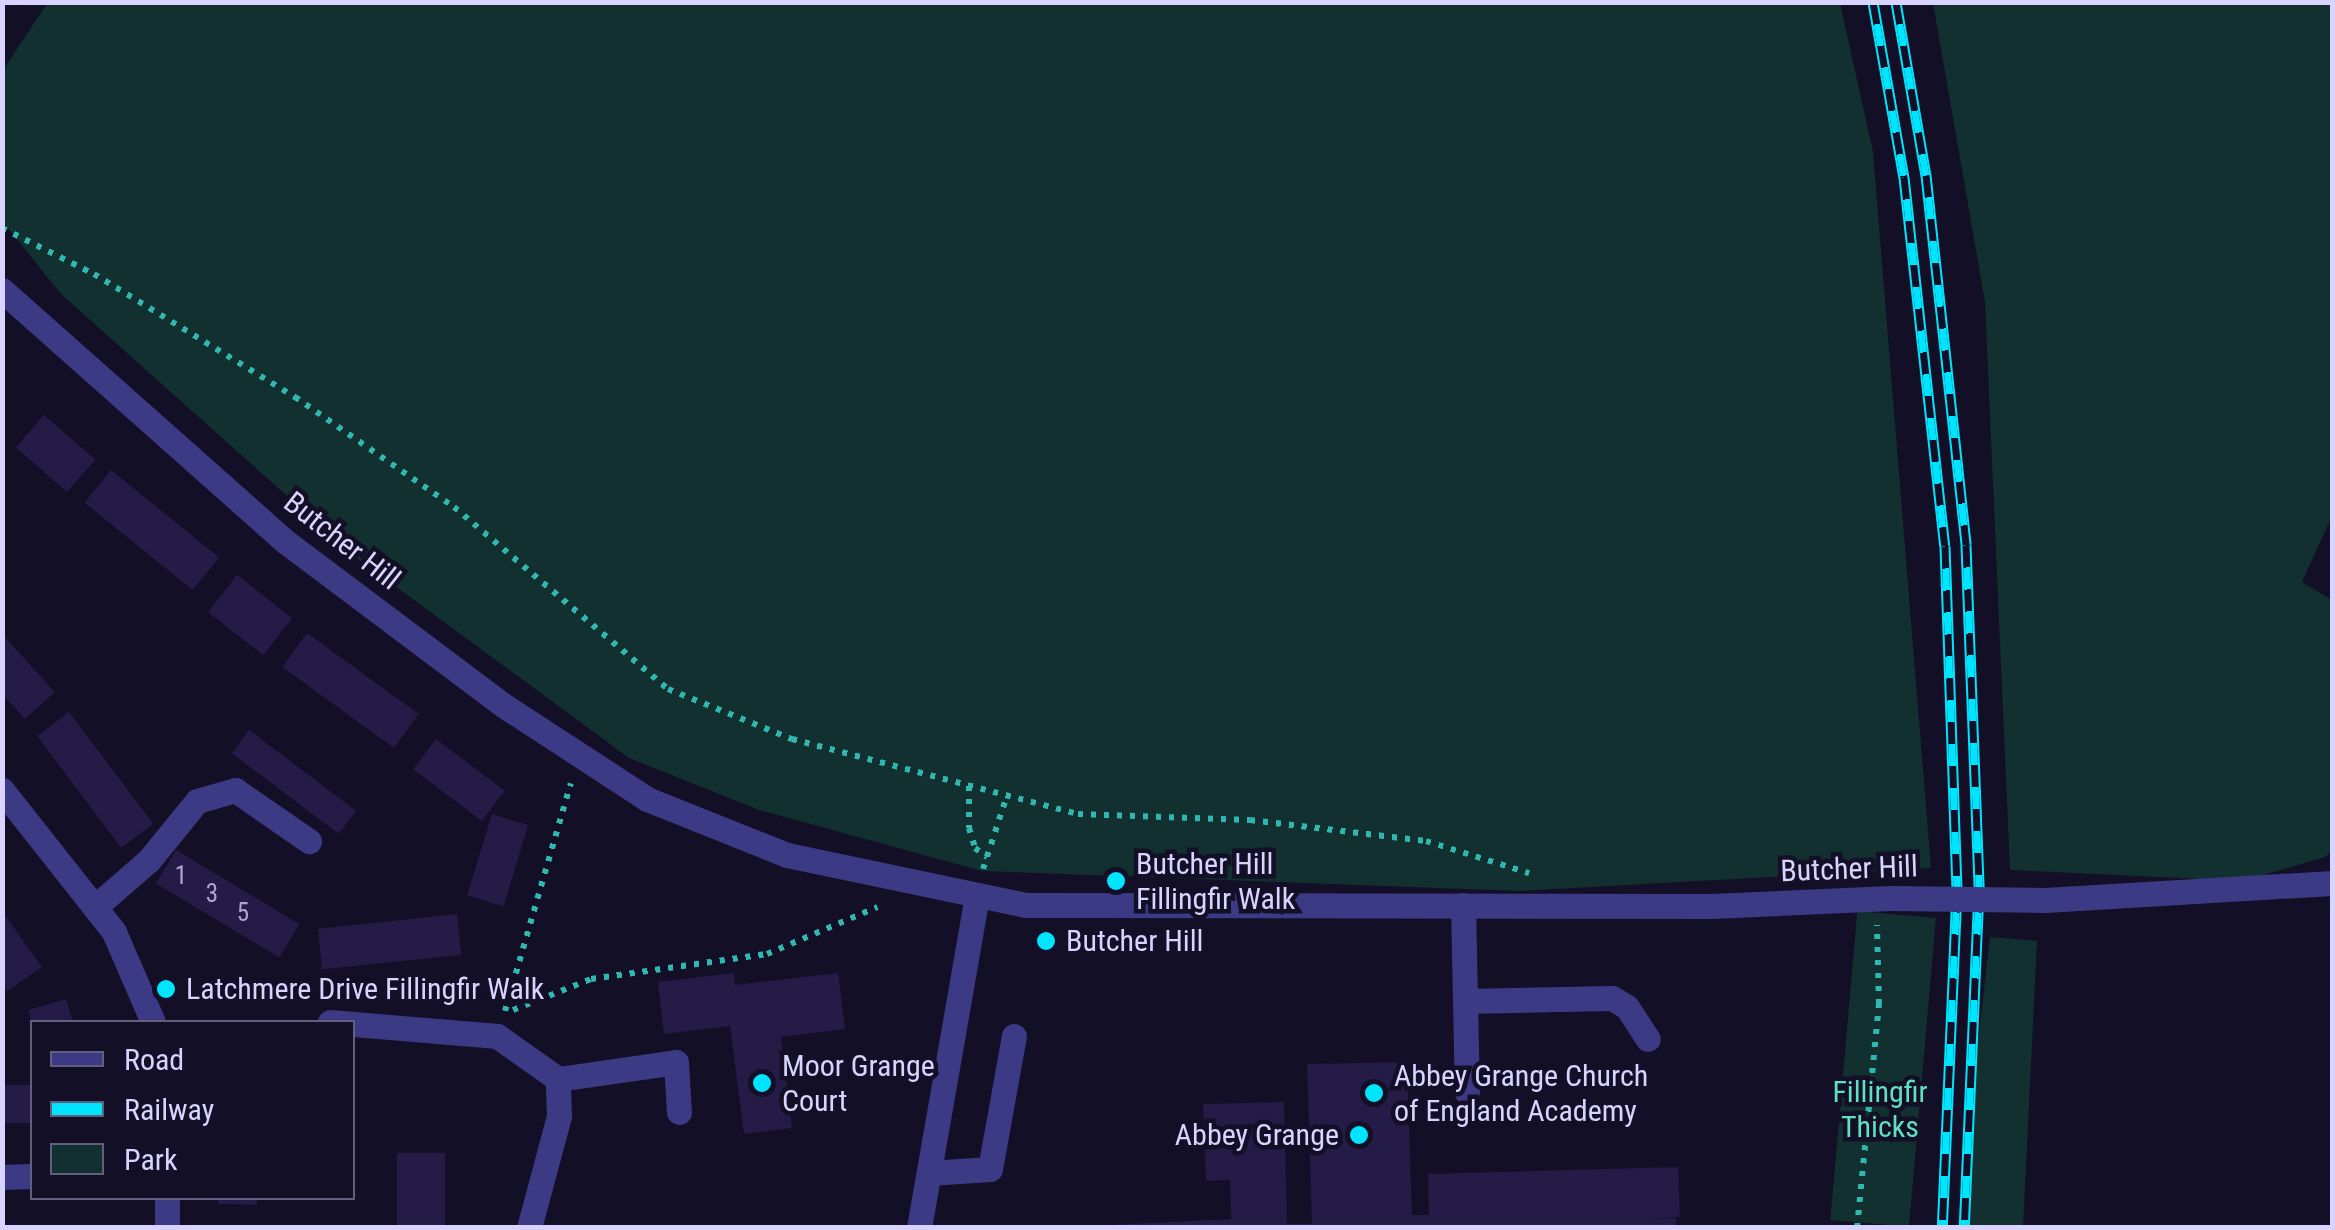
<!DOCTYPE html>
<style>
body{margin:0}
#map{position:relative;width:2335px;height:1230px;overflow:hidden;background:#130f26;font-family:"Roboto Condensed",sans-serif}
div>[style]{position:absolute}
[style*='--x']{left:calc(var(--x)*1px);top:calc(var(--y)*1px);width:calc(var(--w)*1px);rotate:calc(var(--a)*1deg)}
.green>*{inset:0;background:#12302f;transform-origin:0 0}
.building>*{inset:0;background:#241b47;transform-origin:0 0}
.path>*{height:6px;margin-top:-3px;transform-origin:0;background:repeating-linear-gradient(90deg,#2fb8b0 0 5px,transparent 0 13px)}
.minor>*{height:25px;margin:-12.5px;padding:0 12.5px;transform-origin:12.5px;border-radius:12.5px;background:#3d3a85}
.rail>*{height:11px;margin-top:-5.5px;transform-origin:0;background:repeating-linear-gradient(90deg,#130f26 0 22px,#00e5ff 0 44px);box-sizing:border-box;border-block:2px solid #00e5ff}
.minor-bridge>*{height:25px;margin:-12.5px;padding:0 12.5px;transform-origin:12.5px;border-radius:12.5px;background:#3d3a85}
.dots>*{width:28px;height:28px;translate:-50% -50%;box-sizing:border-box;border:5px solid #130f26;border-radius:50%}
span{translate:-50% -50%;white-space:nowrap;text-align:center;line-height:1.15;-webkit-text-stroke:9px #130f26;paint-order:stroke}
.number-label{font-size:25px;color:#aca6d1}
.number-label span{-webkit-text-stroke-width:0}
.street-label{font-size:30px;color:#d9d4ff}
.poi-label{font-size:30px;color:#d9d4ff}
.left{translate:0 -50%;text-align:left}
.right{translate:-100% -50%;text-align:right}
.park-label{font-size:30px;color:#5fe0c0}
.frame{position:absolute;inset:0;border:5px solid #d9d4ff;pointer-events:none}
.legend{position:absolute;left:30px;top:1020px;width:325px;height:180px;box-sizing:border-box;background:#130f26;border:2px solid #625e7d;margin:0;padding:12px 18px;list-style:none;font-size:30px;color:#d9d4ff}
.legend li{display:flex;align-items:center;gap:20px;height:50px}
.legend b{width:50px;border:2px solid #625e7d}
</style>
<div id="map">
<div class="green">
<i style="clip-path:polygon(48px 2px,1840px 3px,1873px 152px,1931px 868px,1520px 891px,982px 871px,759px 810px,629px 758px,354px 556px,61px 294px,3px 222px,3px 70px)"></i>
<i style="clip-path:polygon(1933px 3px,2332px 3px,2332px 516px,2302px 582px,2332px 600px,2332px 851px,2325px 857px,2243px 881px,2010px 870px,1985px 302px)"></i>
<i style="left:1936px;top:918px;width:310px;height:79px;rotate:95deg"></i>
<i style="clip-path:polygon(1990px 937px,2037px 941px,2023px 1227px,1957px 1227px)"></i>
</div>
<div class="building">
<i style="left:44px;top:415px;width:68px;height:43px;rotate:41deg"></i>
<i style="left:111px;top:470px;width:139px;height:42px;rotate:39deg"></i>
<i style="left:237px;top:575px;width:70px;height:47px;rotate:38deg"></i>
<i style="left:307px;top:633px;width:138px;height:42px;rotate:36deg"></i>
<i style="clip-path:polygon(2px 634px,55px 692px,25px 719px,2px 694px)"></i>
<i style="left:69px;top:712px;width:140px;height:40px;rotate:53deg"></i>
<i style="left:249px;top:730px;width:134px;height:29px;rotate:37deg"></i>
<i style="left:436px;top:739px;width:86px;height:38px;rotate:37deg"></i>
<i style="left:492px;top:814px;width:38px;height:85px;rotate:17deg"></i>
<i style="left:176px;top:850px;width:144px;height:39px;rotate:31deg"></i>
<i style="left:457px;top:914px;width:41px;height:140px;rotate:84deg"></i>
<i style="clip-path:polygon(5px 915px,42px 967px,7px 991px,2px 984px)"></i>
<i style="clip-path:polygon(734px 973px,735px 985px,838px 973px,845px 1029px,781px 1037px,792px 1128px,744px 1134px,730px 1026px,664px 1034px,658px 982px)"></i>
<i style="clip-path:polygon(66px 999px,73px 1022px,32px 1022px,28px 1010px)"></i>
<i style="clip-path:polygon(1407px 1062px,1412px 1215px,1429px 1215px,1428px 1174px,1678px 1167px,1680px 1217px,1645px 1219px,1676px 1218px,1676px 1228px,1048px 1228px,1231px 1219px,1230px 1180px,1206px 1181px,1203px 1104px,1284px 1102px,1287px 1224px,1312px 1224px,1307px 1064px)"></i>
<i style="left:32px;top:1085px;width:38px;height:30px;rotate:90deg"></i>
<i style="left:397px;top:1153px;width:48px;height:75px"></i>
<i style="clip-path:polygon(218px 1198px,257px 1198px,257px 1205px,218px 1204px)"></i>
</div>
<div class="path">
<i style="--x:2;--y:228;--w:103;--a:26.6"></i>
<i style="--x:94;--y:274;--w:236;--a:31.5"></i>
<i style="--x:295;--y:397;--w:193;--a:34.7"></i>
<i style="--x:454;--y:507;--w:281;--a:40.4"></i>
<i style="--x:668;--y:689;--w:134;--a:22"></i>
<i style="--x:792;--y:739;--w:296;--a:14.7"></i>
<i style="--x:1078;--y:814;--w:172;--a:2"></i>
<i style="--x:1250;--y:820;--w:177;--a:6.8"></i>
<i style="--x:1426;--y:841;--w:108;--a:17.3"></i>
<i style="--x:969;--y:786;--w:42;--a:90"></i>
<i style="--x:969;--y:828;--w:21;--a:73"></i>
<i style="--x:975;--y:848;--w:15;--a:37"></i>
<i style="--x:983;--y:869;--w:78;--a:-72"></i>
<i style="--x:513;--y:1010;--w:84;--a:-21.7"></i>
<i style="--x:591;--y:979;--w:178;--a:-8.1"></i>
<i style="--x:767;--y:954;--w:120;--a:-23.1"></i>
<i style="--x:505;--y:1011;--w:237;--a:-73.9"></i>
<i style="--x:1857;--y:1228;--w:225;--a:-84.4"></i>
<i style="--x:1879;--y:1004;--w:79;--a:-91.5"></i>
</div>
<div class="minor">
<i style="--x:2;--y:290;--w:380;--a:41.6"></i>
<i style="--x:286;--y:542;--w:271;--a:36.9"></i>
<i style="--x:503;--y:705;--w:172;--a:33.1"></i>
<i style="--x:647;--y:799;--w:151;--a:21.8"></i>
<i style="--x:787;--y:855;--w:244;--a:11.8"></i>
<i style="--x:1026;--y:905;--w:686;--a:0.08"></i>
<i style="--x:1712;--y:906;--w:178;--a:-2.6"></i>
<i style="--x:2;--y:790;--w:181;--a:51.7"></i>
<i style="--x:114;--y:932;--w:98;--a:66.6"></i>
<i style="--x:2045;--y:900;--w:288;--a:-3.4"></i>
<i style="--x:1463;--y:905;--w:187;--a:88.8"></i>
<i style="--x:95;--y:907;--w:72;--a:-41"></i>
<i style="--x:149;--y:860;--w:76;--a:-50.9"></i>
<i style="--x:197;--y:801;--w:40;--a:-16"></i>
<i style="--x:235;--y:790;--w:90;--a:34.6"></i>
<i style="--x:1465;--y:1001;--w:147;--a:-1.2"></i>
<i style="--x:1612;--y:998;--w:17;--a:31"></i>
<i style="--x:1627;--y:1007;--w:38;--a:57"></i>
<i style="--x:330;--y:1022;--w:168;--a:4.8"></i>
<i style="--x:497;--y:1036;--w:75;--a:35.2"></i>
<i style="--x:558;--y:1079;--w:119;--a:-8.2"></i>
<i style="--x:676;--y:1062;--w:50;--a:86.6"></i>
<i style="--x:929;--y:1173;--w:61;--a:-3.8"></i>
<i style="--x:990;--y:1169;--w:135;--a:-79.8"></i>
<i style="--x:2;--y:1177;--w:30;--a:-2"></i>
<i style="--x:167;--y:1198;--w:30;--a:90"></i>
<i style="--x:529;--y:1228;--w:116;--a:-75"></i>
<i style="--x:559;--y:1116;--w:37;--a:-92"></i>
<i style="--x:919;--y:1228;--w:333;--a:-80.1"></i>
</div>
<div class="rail">
<i style="--x:1873;--y:2;--w:178;--a:80"></i>
<i style="--x:1904;--y:177;--w:371;--a:83.7"></i>
<i style="--x:1945;--y:546;--w:344;--a:88"></i>
<i style="--x:1957;--y:890;--w:338;--a:92.5"></i>
<i style="--x:1896;--y:2;--w:176;--a:80.2"></i>
<i style="--x:1926;--y:175;--w:372;--a:83.8"></i>
<i style="--x:1966;--y:545;--w:345;--a:87.8"></i>
<i style="--x:1979;--y:890;--w:338;--a:92.5"></i>
</div>
<div class="minor-bridge">
<i style="--x:1890;--y:898;--w:155;--a:0.7"></i>
</div>
<div class="dots">
<i style="left:1116px;top:881px;background:#00e5ff"></i>
<i style="left:1046px;top:941px;background:#00e5ff"></i>
<i style="left:166px;top:989px;background:#00e5ff"></i>
<i style="left:762px;top:1083px;background:#00e5ff"></i>
<i style="left:1374px;top:1093px;background:#00e5ff"></i>
<i style="left:1359px;top:1135px;background:#00e5ff"></i>
</div>
<div class="number-label">
<span style="left:181px;top:876px">1</span>
<span style="left:212px;top:894px">3</span>
<span style="left:243px;top:913px">5</span>
</div>
<div class="street-label">
<span style="left:342px;top:541px;rotate:38deg">Butcher Hill</span>
<span style="left:1849px;top:869px;rotate:-2deg">Butcher Hill</span>
</div>
<div class="poi-label">
<span class="left" style="left:1136px;top:881px">Butcher Hill<br>Fillingfir Walk</span>
<span class="left" style="left:1066px;top:941px">Butcher Hill</span>
<span class="left" style="left:186px;top:989px">Latchmere Drive Fillingfir Walk</span>
<span class="left" style="left:782px;top:1083px">Moor Grange<br>Court</span>
<span class="left" style="left:1394px;top:1093px">Abbey Grange Church<br>of England Academy</span>
<span class="right" style="left:1339px;top:1135px">Abbey Grange</span>
</div>
<div class="park-label">
<span style="left:1880px;top:1109px">Fillingfir<br>Thicks</span>
</div>
<div class="frame"></div>
<ul class="legend">
<li><b style="height:12px;background:#3d3a85"></b>Road</li>
<li><b style="height:12px;background:#00e5ff"></b>Railway</li>
<li><b style="height:28px;background:#12302f"></b>Park</li>
</ul>
</div>
